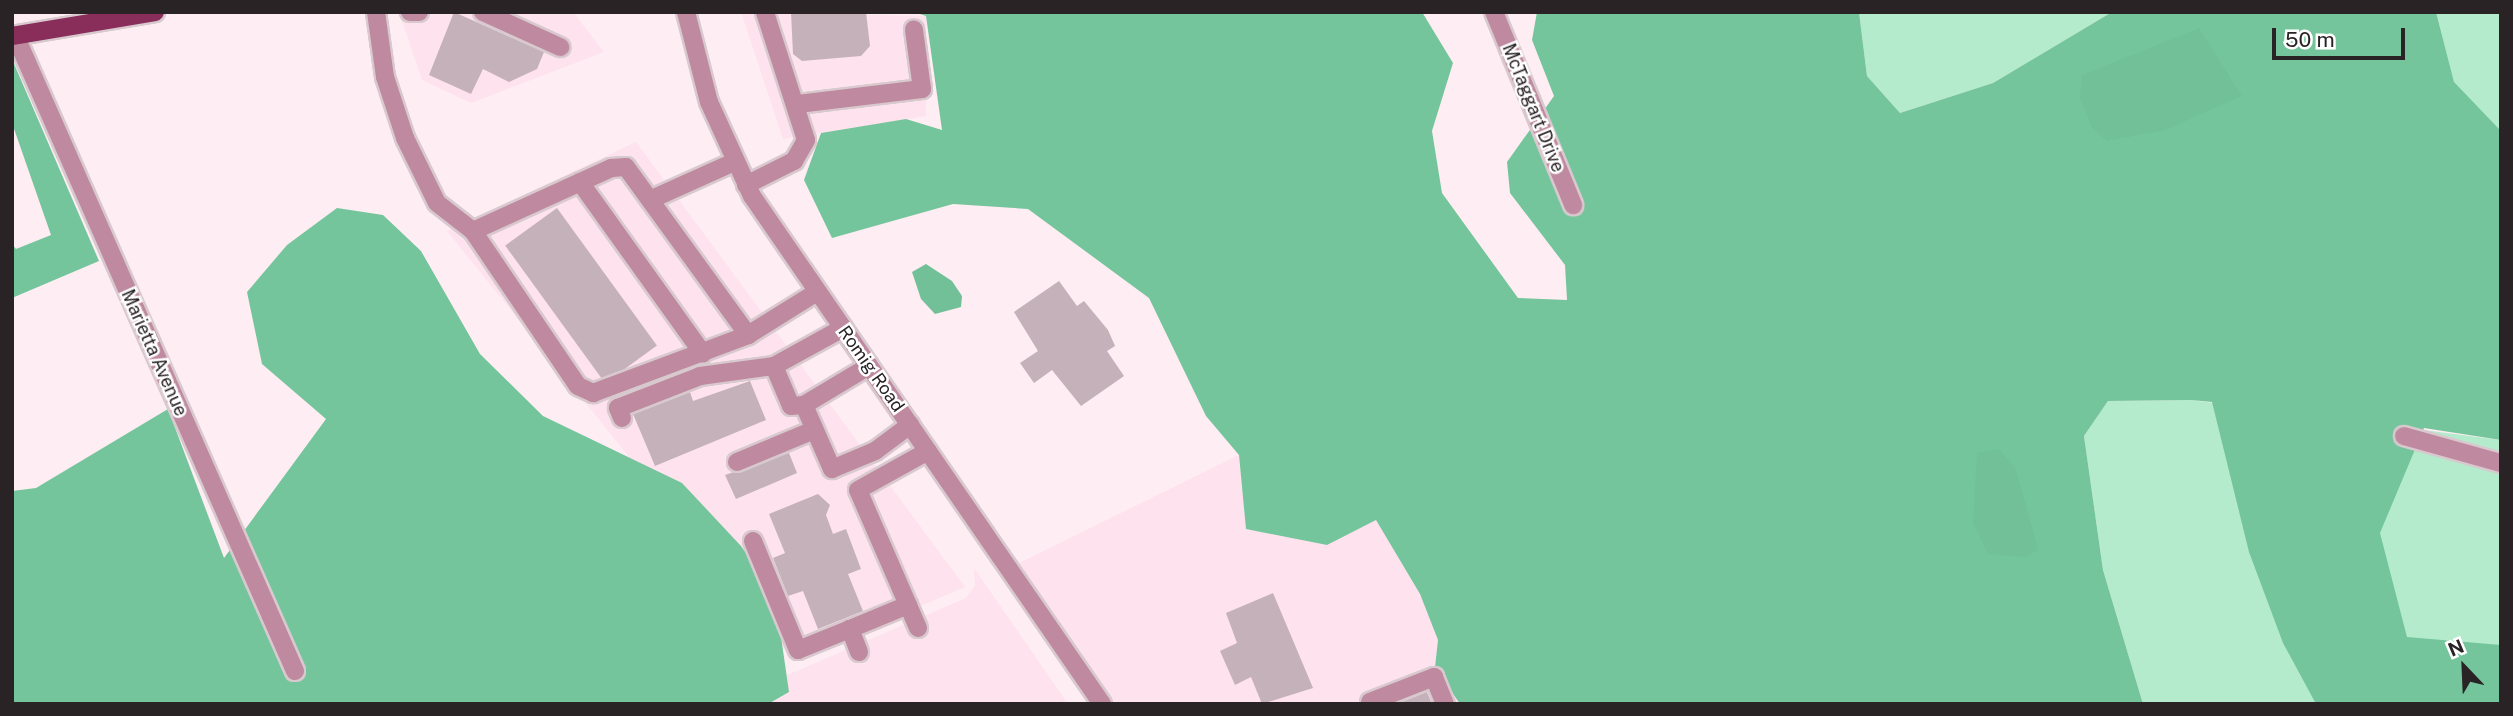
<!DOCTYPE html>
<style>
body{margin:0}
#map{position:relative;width:2513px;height:716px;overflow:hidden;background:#feedf3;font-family:"Public Sans",sans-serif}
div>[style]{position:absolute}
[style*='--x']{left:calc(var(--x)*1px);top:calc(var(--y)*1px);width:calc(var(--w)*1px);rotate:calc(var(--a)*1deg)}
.built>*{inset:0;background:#fee2ed}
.green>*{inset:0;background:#b4ebcd}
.forest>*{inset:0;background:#75c59c}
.water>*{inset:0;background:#71c098}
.building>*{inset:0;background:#c5b1b9;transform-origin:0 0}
.roads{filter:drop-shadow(2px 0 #d8c9ce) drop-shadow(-2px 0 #d8c9ce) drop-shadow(0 2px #d8c9ce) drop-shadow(0 -2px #d8c9ce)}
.minor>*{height:18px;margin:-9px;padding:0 9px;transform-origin:9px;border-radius:9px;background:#bf899f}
.major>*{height:18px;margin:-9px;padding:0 9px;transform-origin:9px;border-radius:9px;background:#892d5b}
span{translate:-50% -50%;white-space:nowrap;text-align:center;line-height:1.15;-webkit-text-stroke:5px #fff;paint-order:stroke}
.street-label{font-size:18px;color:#2a2326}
.frame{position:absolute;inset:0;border:14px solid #2a2326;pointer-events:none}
.north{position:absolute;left:2429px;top:632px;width:70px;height:70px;-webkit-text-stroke:5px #fff;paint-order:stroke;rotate:337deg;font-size:19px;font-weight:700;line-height:28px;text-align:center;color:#2a2326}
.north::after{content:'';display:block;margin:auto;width:24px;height:32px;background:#2a2326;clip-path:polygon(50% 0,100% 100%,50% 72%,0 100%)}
.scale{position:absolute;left:2272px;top:28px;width:133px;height:32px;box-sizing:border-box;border:4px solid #2a2326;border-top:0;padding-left:9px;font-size:21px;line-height:24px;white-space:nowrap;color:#2a2326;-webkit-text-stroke:5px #fff;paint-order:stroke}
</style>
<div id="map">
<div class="built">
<i style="clip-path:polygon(399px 12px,573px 12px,604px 52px,471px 103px,422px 80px)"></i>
<i style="clip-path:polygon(741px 12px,926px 16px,926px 116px,783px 139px)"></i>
<i style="clip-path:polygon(636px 142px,965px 587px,793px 660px,447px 231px)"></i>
<i style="clip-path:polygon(1239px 455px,1246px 529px,1327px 545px,1376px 520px,1420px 594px,1438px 640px,1435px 667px,1460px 704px,1102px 704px,1009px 568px)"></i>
<i style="clip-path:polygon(974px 568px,1068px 704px,720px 704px,966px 598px,975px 586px)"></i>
</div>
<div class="green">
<i style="clip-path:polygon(1859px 12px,2112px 12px,1993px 83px,1900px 113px,1867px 76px)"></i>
<i style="clip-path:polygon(2436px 12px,2501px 12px,2501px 131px,2454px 83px)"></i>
<i style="clip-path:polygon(2191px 400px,2501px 440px,2501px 704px,2143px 704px,2103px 570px,2084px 436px,2108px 401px)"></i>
</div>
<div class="forest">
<i style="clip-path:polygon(914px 12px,1422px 12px,1453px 63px,1432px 131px,1442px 193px,1518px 298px,1567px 300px,1565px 265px,1510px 193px,1507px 162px,1554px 96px,1532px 40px,1537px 12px,1859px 12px,1867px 76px,1900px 113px,1993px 83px,2112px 12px,2436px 12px,2454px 82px,2501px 131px,2501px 440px,2424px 428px,2380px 533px,2407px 637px,2501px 645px,2501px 704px,2316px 704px,2283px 643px,2249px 552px,2212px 402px,2191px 400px,2108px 401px,2084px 436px,2103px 570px,2143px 704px,1460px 704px,1435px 667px,1438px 640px,1420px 594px,1376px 520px,1327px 545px,1246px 529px,1239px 455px,1206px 416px,1149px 298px,1028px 209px,953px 204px,832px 238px,804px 180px,821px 133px,906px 119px,942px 130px,926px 16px)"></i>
<i style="clip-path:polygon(12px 59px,99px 261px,12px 298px,12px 244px,16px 249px,51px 235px,12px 123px)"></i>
<i style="clip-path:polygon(337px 208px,383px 215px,421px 251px,480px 354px,543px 416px,682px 483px,741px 546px,775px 595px,789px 692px,768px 704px,12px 704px,12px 491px,36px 488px,168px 409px,224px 558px,326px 419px,262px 364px,247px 292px,287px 245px)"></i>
</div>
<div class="water">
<i style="clip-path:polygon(2199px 28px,2242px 96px,2165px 130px,2107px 141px,2092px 128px,2080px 99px,2082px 75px)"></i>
<i style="clip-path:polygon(926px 264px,952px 281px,962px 296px,961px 307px,935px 314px,921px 299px,912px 272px)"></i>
<i style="clip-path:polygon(1999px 449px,2016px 469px,2038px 550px,2026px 557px,1988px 554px,1973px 523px,1977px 453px)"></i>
</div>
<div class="building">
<i style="clip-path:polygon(454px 12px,544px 52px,537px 69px,509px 82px,483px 69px,471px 94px,429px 75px)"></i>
<i style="clip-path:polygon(791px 12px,866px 12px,870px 46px,861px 56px,802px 61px,793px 54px)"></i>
<i style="left:557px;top:208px;width:170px;height:64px;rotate:54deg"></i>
<i style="clip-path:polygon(1059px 281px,1077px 306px,1084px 301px,1108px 330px,1115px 346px,1107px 351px,1124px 376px,1081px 406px,1052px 370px,1034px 383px,1020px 363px,1038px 351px,1014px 312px)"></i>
<i style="clip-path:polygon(750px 381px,766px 420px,655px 466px,633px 414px,690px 392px,693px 401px)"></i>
<i style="clip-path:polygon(789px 453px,797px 473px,736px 499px,725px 475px)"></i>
<i style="clip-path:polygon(818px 494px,830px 505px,826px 515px,833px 534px,846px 529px,861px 569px,848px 574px,863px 611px,818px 629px,803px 591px,788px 596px,773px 558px,785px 553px,769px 514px)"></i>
<i style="clip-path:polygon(1273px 593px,1313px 688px,1262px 704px,1251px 677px,1235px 685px,1220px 651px,1237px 643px,1226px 613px)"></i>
<i style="clip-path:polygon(1427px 692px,1432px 704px,1397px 704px)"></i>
</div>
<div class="roads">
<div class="minor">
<i style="--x:376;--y:12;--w:66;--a:82.1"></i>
<i style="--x:385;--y:77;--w:64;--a:71.8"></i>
<i style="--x:405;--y:138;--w:72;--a:63.8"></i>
<i style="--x:437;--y:203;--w:46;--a:37.9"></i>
<i style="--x:473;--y:231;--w:152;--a:-24.5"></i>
<i style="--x:611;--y:168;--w:15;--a:-4"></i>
<i style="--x:626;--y:167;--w:208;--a:54"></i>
<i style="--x:748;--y:335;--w:81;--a:-31.9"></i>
<i style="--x:410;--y:12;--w:9;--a:0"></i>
<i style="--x:483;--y:12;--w:85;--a:24.4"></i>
<i style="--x:686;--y:12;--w:93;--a:75.7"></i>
<i style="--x:709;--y:102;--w:103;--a:65.4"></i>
<i style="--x:752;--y:196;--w:617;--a:55.43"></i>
<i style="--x:1494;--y:12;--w:209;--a:67.7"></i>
<i style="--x:15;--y:35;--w:695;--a:66.24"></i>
<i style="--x:798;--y:104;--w:125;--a:-6.9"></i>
<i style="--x:922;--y:89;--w:60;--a:-97.7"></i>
<i style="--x:580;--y:182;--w:211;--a:54.4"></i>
<i style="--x:746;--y:185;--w:54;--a:-26.6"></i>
<i style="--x:794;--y:161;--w:24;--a:-60"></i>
<i style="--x:806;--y:140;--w:134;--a:-107.8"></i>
<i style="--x:654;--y:198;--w:88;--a:-24.2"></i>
<i style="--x:473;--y:231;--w:187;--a:55.9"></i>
<i style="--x:578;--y:386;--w:17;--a:25"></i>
<i style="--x:593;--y:393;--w:165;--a:-20.5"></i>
<i style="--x:843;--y:328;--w:79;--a:151.2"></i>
<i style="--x:774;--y:366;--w:43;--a:67"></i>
<i style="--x:791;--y:406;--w:13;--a:-4"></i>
<i style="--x:804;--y:405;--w:76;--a:-31"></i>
<i style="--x:804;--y:405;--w:70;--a:66.4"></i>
<i style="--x:832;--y:469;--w:47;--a:-22.7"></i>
<i style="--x:875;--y:451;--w:44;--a:-36.6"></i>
<i style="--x:622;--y:418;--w:11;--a:-112"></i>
<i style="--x:618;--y:408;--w:88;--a:-21.3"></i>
<i style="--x:700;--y:376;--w:75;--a:-7.7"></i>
<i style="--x:2404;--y:436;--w:101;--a:15.6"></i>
<i style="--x:737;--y:462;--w:83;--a:-22.6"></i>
<i style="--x:753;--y:541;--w:118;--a:67.6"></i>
<i style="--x:798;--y:650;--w:56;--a:-22"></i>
<i style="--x:918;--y:628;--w:150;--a:-113.5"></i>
<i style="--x:858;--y:490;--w:80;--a:-29.1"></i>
<i style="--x:859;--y:652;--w:25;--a:-111"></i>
<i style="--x:850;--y:629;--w:63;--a:-22.5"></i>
<i style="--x:1370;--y:702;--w:69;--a:-21.3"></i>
<i style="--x:1434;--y:677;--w:29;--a:68"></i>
</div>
<div class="major">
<i style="--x:12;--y:36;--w:145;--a:-9.5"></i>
</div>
</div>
<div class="street-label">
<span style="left:1533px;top:108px;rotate:68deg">McTaggart Drive</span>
<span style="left:154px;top:353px;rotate:66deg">Marietta Avenue</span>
<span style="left:871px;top:369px;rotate:55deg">Romig Road</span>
</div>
<div class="frame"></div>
<div class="north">N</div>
<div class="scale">50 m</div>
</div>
